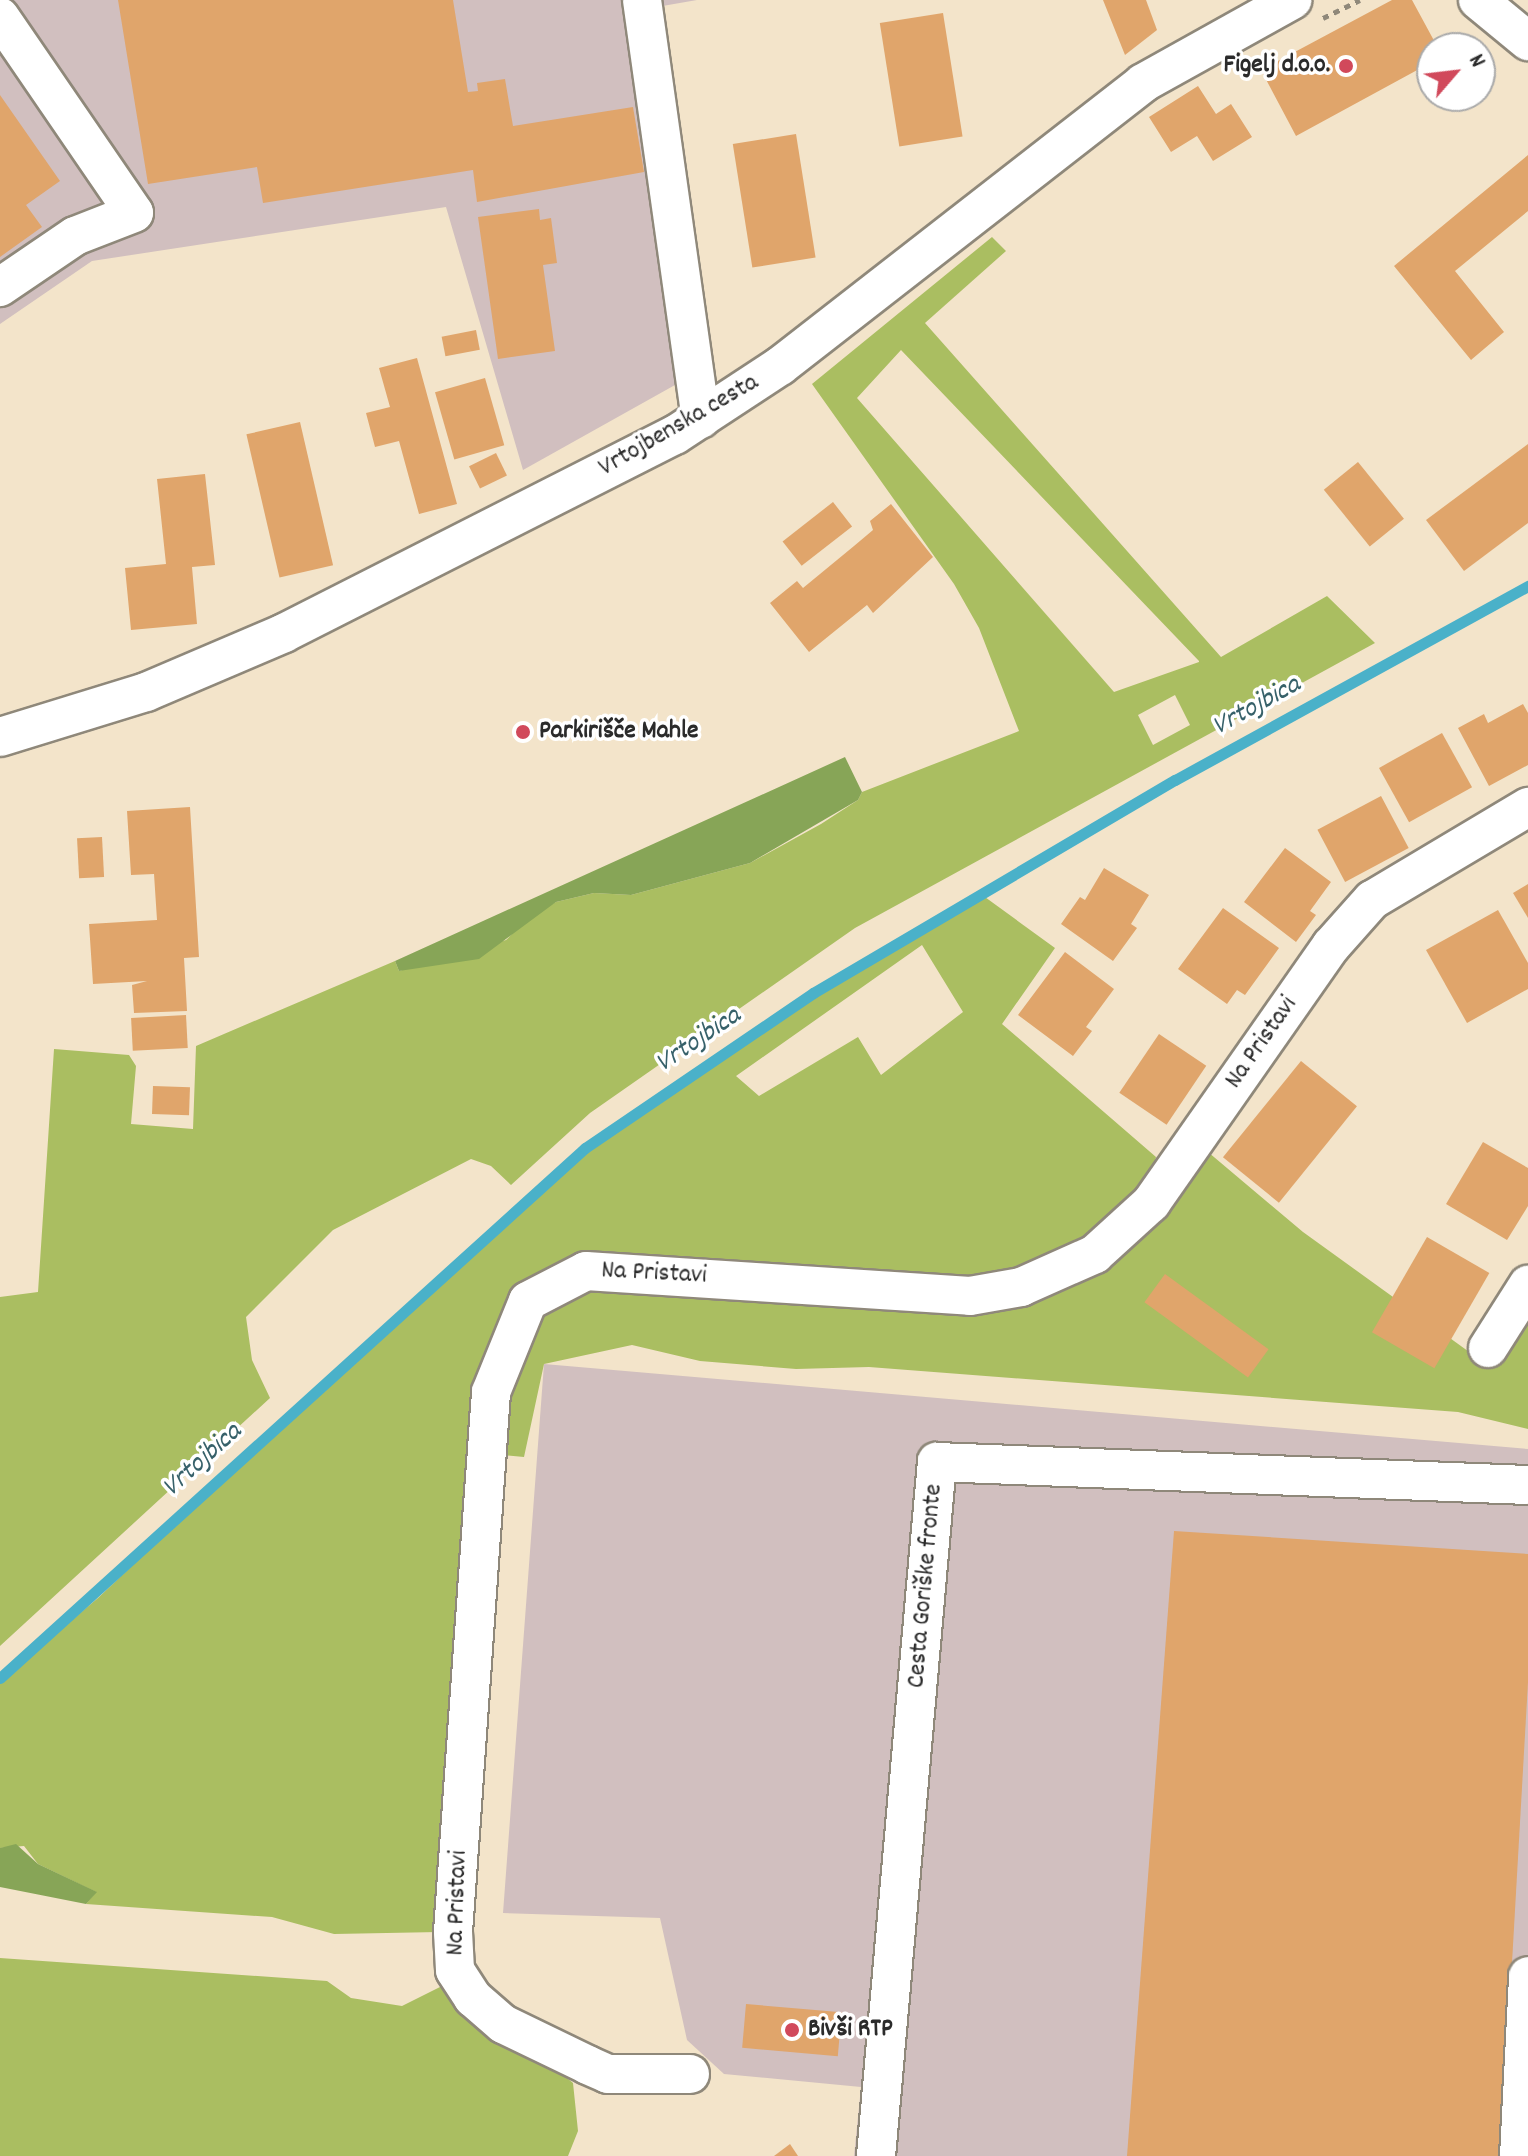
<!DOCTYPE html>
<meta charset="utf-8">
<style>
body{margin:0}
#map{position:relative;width:1528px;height:2156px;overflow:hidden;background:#f3e4ca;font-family:Dekko,sans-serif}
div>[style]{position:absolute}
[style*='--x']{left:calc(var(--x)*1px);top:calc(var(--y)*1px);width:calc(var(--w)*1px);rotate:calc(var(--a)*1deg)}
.industrial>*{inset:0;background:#d1bfbf}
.green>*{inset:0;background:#aabe61}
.forest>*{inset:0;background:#87a557}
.stream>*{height:11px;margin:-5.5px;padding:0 5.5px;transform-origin:5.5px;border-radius:5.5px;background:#4ab1c9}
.building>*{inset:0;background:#e0a56b;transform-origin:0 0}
.path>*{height:5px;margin-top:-2.5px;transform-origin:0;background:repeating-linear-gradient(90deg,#8f887a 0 6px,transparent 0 12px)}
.roads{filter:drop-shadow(2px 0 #8f887a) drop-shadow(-2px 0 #8f887a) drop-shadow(0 2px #8f887a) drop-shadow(0 -2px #8f887a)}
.minor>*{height:38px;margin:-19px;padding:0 19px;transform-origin:19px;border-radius:19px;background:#fff}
.dots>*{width:22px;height:22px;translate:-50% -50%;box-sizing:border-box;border:4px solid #fff;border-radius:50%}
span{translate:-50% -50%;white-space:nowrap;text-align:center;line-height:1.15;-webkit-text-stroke:7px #fff;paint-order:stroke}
.poi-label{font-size:26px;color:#2b2b2b;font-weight:700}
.right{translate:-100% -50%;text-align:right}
.left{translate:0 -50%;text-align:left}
.street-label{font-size:26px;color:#2b2b2b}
.water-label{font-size:28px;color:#37616a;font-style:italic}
.north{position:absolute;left:1416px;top:32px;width:80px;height:80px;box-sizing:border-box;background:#fff;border:2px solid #aaa;border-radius:50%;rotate:62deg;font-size:22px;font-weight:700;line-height:32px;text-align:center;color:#2b2b2b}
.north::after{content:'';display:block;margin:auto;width:28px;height:36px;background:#d1495b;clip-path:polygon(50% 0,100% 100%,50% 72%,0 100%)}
</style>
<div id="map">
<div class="industrial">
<i style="clip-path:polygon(0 0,697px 0,628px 12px,675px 385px,523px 470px,446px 207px,92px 261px,0 324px)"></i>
<i style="clip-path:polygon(544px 1364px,1528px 1449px,1528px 2156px,854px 2156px,861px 2087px,724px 2074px,687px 2040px,660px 1918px,503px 1913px)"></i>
</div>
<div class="green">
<i style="clip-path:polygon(evenodd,992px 237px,1006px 251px,925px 323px,1221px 657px,1327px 596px,1375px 643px,855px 928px,590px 1113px,511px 1185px,491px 1166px,471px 1159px,333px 1230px,246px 1317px,252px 1360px,270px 1398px,0 1646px,0 1297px,38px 1292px,54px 1049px,129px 1055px,136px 1066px,131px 1124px,193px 1129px,196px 1046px,395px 961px,399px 971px,506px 940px,534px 913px,556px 902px,594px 893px,631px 895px,750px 863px,821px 824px,858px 800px,862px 792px,1019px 731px,979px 628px,954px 584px,812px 384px,992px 237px,901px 350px,1199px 661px,1199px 662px,1114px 692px,857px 398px,901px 350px,992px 237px,1175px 695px,1190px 725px,1153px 745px,1138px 715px,1175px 695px)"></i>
<i style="clip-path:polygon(evenodd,978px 892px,1055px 948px,1002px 1024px,1156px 1157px,1152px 1175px,1097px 1236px,994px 1282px,571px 1263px,525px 1283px,492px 1336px,485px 1373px,439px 1932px,334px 1934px,272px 1917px,86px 1904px,96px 1892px,38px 1864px,24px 1846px,0 1848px,0 1681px,98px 1598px,335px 1374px,605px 1136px,815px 988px,978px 892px,922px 945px,963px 1012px,881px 1075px,858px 1037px,759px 1096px,736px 1076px,922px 945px)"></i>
<i style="clip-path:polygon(1208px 1152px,1303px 1232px,1472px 1354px,1528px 1313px,1528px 1429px,1458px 1412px,869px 1367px,796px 1369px,700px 1361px,632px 1345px,544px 1364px,524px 1457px,502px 1455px,515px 1353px,541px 1306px,584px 1279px,989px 1307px)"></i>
<i style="clip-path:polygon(0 1958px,327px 1981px,351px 1998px,402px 2006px,450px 1982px,573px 2083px,578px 2131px,568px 2156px,0 2156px)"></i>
</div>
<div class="forest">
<i style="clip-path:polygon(845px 757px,862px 792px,858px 800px,750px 863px,631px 895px,594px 893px,556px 902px,479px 959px,399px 971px,395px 961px)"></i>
<i style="clip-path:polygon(16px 1844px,38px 1864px,97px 1892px,86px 1904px,0 1887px,0 1848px)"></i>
</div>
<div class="stream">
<i style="--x:0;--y:1678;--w:789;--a:-42.18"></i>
<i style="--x:585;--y:1148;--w:276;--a:-34.2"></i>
<i style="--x:813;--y:993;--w:420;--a:-30.5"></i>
<i style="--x:1175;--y:780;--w:403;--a:-28.8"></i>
</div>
<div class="building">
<i style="clip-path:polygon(118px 0,453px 0,468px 92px,478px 91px,477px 83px,505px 79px,513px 126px,633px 107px,644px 172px,477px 202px,473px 170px,263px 203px,257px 167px,148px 184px)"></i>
<i style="clip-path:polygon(1103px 0,1146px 0,1157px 30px,1125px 55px)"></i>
<i style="clip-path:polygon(1392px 0,1412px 0,1438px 48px,1432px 48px,1432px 62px,1296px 136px,1261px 70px)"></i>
<i style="left:943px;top:13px;width:125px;height:64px;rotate:81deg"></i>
<i style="clip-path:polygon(1198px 86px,1216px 114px,1231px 104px,1252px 137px,1213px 161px,1197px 136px,1171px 152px,1149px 117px)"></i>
<i style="clip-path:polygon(0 95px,60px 181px,26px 205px,42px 227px,0 257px)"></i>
<i style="left:796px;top:134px;width:125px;height:64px;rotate:81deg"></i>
<i style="clip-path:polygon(1528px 155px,1528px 211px,1455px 271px,1504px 332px,1471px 360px,1394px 266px)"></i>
<i style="clip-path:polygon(539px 209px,540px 220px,551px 218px,557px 263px,543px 265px,555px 351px,498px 359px,478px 217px)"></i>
<i style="left:476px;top:330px;width:20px;height:35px;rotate:79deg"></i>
<i style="clip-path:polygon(417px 358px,457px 504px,419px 514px,399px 441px,375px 447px,366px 413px,390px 407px,379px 368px)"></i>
<i style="left:485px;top:378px;width:70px;height:52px;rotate:74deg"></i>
<i style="left:300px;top:422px;width:147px;height:55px;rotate:77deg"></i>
<i style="clip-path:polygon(1528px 444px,1528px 523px,1464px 571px,1426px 520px)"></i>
<i style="left:496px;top:453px;width:25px;height:30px;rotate:64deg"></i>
<i style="left:1358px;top:462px;width:73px;height:44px;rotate:51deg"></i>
<i style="clip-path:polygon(205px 474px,215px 565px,192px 567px,197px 624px,131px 630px,125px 568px,166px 564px,157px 479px)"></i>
<i style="left:833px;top:502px;width:31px;height:64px;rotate:52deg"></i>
<i style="clip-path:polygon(891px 504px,933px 557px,873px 613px,867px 605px,809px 652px,770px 603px,797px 581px,803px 588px,854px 546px,873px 530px,870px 521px)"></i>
<i style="clip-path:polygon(1523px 704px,1528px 713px,1528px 765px,1489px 786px,1458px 728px,1484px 714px,1488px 723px)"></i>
<i style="left:1442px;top:733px;width:62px;height:72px;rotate:61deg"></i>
<i style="left:1381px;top:796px;width:59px;height:72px;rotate:62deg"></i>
<i style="clip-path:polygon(190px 807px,199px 957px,184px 958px,187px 1011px,134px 1013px,132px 985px,147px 981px,93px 984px,89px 924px,157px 920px,154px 874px,131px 875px,127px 811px)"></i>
<i style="left:102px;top:837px;width:40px;height:25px;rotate:87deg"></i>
<i style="clip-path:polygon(1285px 848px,1331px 882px,1310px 911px,1316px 915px,1296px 942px,1244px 902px)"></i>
<i style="clip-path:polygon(1104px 868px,1149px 895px,1131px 924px,1137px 928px,1113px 961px,1061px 924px,1080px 897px,1085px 900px)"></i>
<i style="clip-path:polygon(1528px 884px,1528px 918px,1513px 893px)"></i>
<i style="clip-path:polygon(1223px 908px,1279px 948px,1245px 995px,1237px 990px,1227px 1004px,1178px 969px)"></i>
<i style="clip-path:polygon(1498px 910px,1528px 963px,1528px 989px,1467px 1023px,1426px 950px)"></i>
<i style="clip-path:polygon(1065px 952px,1114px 989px,1086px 1027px,1092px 1031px,1073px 1056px,1018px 1015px)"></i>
<i style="left:186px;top:1015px;width:33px;height:55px;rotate:87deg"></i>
<i style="left:1159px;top:1034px;width:57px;height:71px;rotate:34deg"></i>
<i style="left:1301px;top:1061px;width:72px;height:124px;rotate:39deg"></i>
<i style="left:153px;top:1086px;width:37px;height:28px;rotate:2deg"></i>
<i style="clip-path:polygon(1483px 1142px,1528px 1168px,1528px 1206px,1507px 1240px,1446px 1204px)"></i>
<i style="left:1427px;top:1237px;width:72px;height:110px;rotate:30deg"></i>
<i style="left:1165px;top:1274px;width:128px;height:35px;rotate:36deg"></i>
<i style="clip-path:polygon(1174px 1531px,1528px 1554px,1528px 1682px,1501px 2156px,1127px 2156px)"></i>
<i style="left:746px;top:2004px;width:96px;height:44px;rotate:5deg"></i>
<i style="clip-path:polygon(790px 2144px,798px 2156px,774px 2156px)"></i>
</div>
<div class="path">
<i style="--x:1323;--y:18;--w:41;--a:-25.9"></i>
</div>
<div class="roads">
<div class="minor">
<i style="--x:642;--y:0;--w:423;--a:82"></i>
<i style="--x:1478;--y:0;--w:65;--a:39.4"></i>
<i style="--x:0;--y:17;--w:237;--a:55.6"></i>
<i style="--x:134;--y:213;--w:63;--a:158.7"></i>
<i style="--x:75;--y:236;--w:91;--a:145.8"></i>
<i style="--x:0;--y:737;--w:153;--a:-17.1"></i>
<i style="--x:146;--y:692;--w:150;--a:-23.1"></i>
<i style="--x:284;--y:633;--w:438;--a:-26.9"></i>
<i style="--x:675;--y:435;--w:126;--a:-33.3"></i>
<i style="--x:780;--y:366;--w:460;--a:-37.9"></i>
<i style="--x:1143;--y:83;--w:171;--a:-29.1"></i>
<i style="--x:1488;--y:1348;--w:75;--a:-57.6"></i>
<i style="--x:690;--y:2074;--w:82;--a:180"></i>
<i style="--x:608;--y:2074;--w:22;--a:-156"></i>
<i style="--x:588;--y:2065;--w:94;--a:-154.2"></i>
<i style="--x:503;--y:2024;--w:40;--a:-139"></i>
<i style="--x:473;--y:1998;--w:33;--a:-123"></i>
<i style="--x:455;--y:1970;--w:38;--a:-93"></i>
<i style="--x:453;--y:1932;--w:541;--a:-85.97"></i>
<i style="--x:491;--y:1392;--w:98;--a:-67.9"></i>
<i style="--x:528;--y:1301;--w:65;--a:-27.3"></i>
<i style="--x:586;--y:1271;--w:385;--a:3.7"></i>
<i style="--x:970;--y:1296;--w:52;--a:-10"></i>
<i style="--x:1021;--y:1287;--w:81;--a:-24"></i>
<i style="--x:1095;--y:1254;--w:76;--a:-42.3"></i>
<i style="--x:1151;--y:1203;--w:314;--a:-55"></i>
<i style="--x:1331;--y:946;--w:62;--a:-48.3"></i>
<i style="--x:1372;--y:900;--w:182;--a:-30.8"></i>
<i style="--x:876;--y:2156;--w:697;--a:-84.98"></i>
<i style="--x:937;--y:1462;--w:591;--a:2.23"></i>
<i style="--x:1519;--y:2156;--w:180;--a:-87.1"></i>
</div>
</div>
<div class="dots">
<i style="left:1346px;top:66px;background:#d1495b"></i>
<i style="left:523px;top:732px;background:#d1495b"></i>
<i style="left:792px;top:2030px;background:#d1495b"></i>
</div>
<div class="poi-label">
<span class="right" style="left:1330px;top:66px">Figelj d.o.o.</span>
<span class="left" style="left:539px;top:732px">Parkirišče Mahle</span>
<span class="left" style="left:808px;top:2030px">Bivši RTP</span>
</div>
<div class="street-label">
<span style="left:679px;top:426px;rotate:-30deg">Vrtojbenska cesta</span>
<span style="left:1262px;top:1043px;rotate:-55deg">Na Pristavi</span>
<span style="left:654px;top:1274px;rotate:3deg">Na Pristavi</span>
<span style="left:926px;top:1586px;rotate:-85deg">Cesta Goriške fronte</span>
<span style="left:458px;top:1903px;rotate:-88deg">Na Pristavi</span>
</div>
<div class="water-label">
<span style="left:1257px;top:707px;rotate:-29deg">Vrtojbica</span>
<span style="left:699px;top:1041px;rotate:-34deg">Vrtojbica</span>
<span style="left:203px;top:1461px;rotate:-42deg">Vrtojbica</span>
</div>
<div class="north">N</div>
</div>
